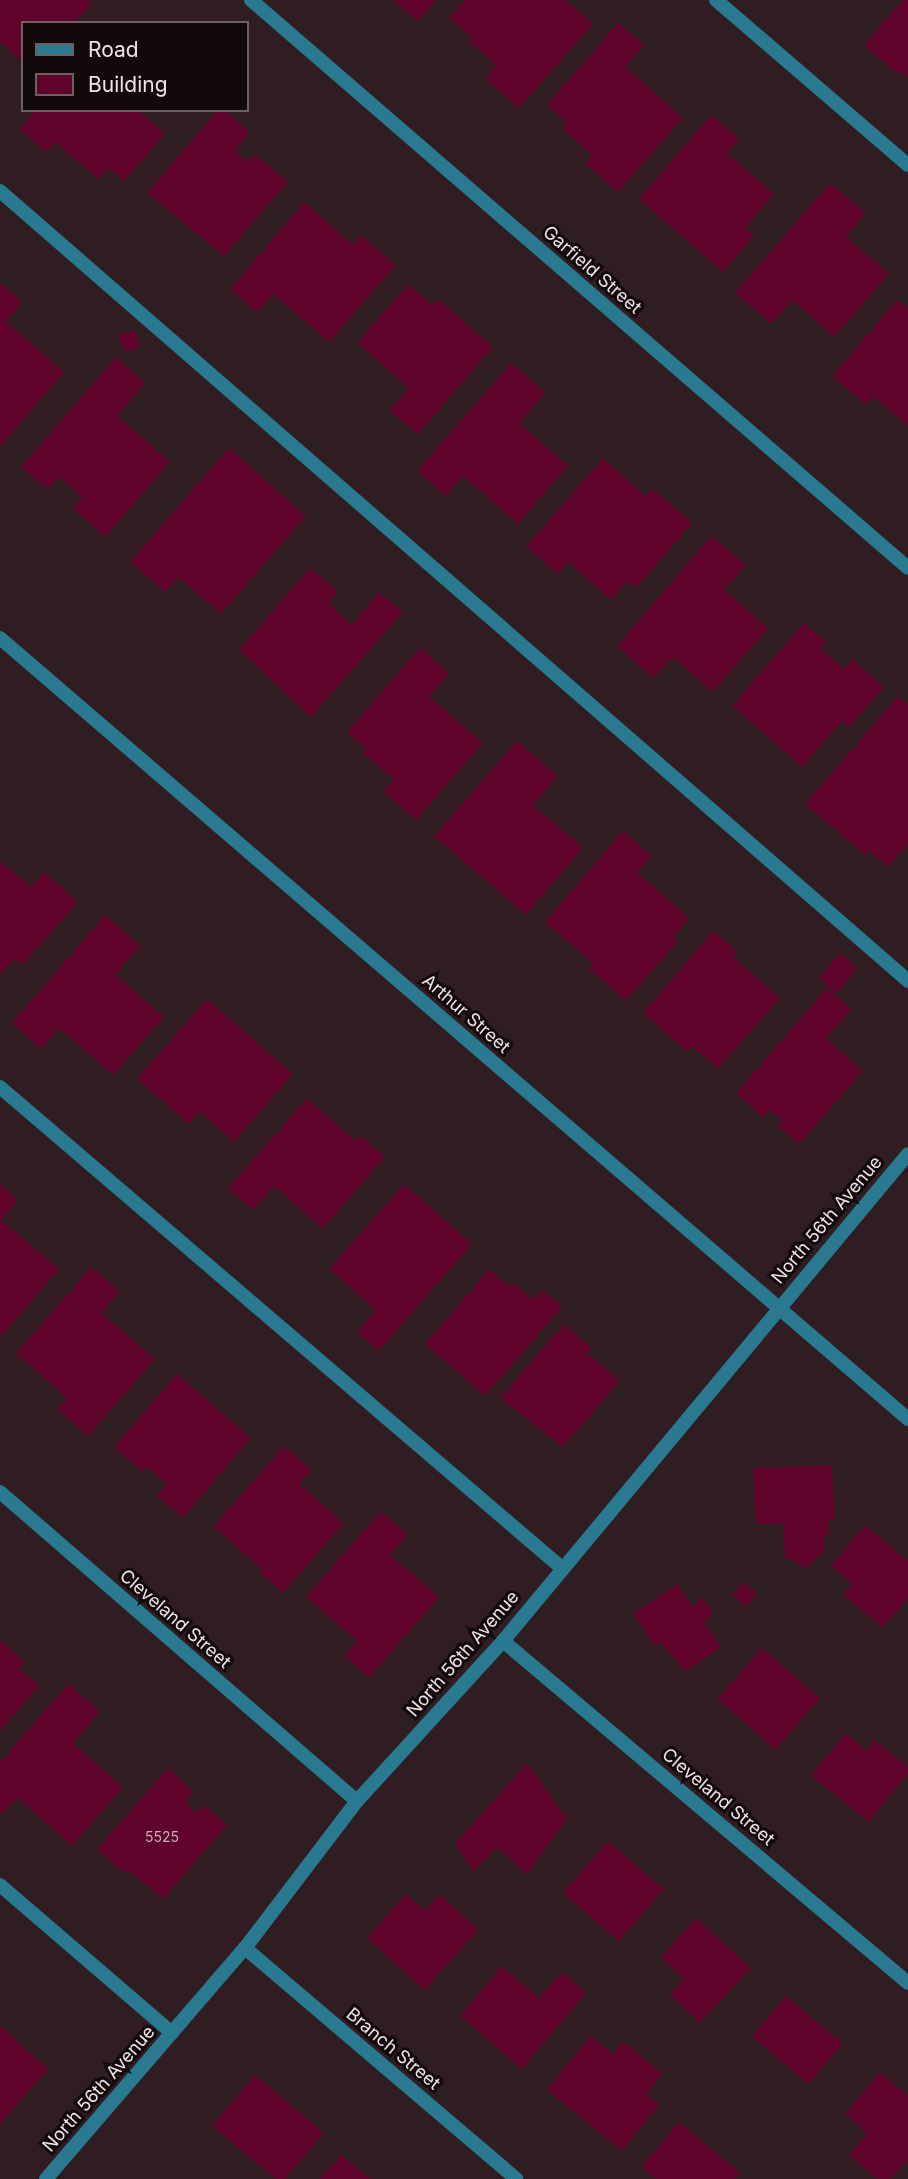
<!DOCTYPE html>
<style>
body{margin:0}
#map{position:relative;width:908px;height:2179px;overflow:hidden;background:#301d21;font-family:Inter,sans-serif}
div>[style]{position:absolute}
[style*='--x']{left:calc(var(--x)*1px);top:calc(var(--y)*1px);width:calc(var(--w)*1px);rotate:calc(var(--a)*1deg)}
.building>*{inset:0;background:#60032b;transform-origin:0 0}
.service>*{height:14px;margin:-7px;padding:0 7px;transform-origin:7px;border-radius:7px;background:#297a90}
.minor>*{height:14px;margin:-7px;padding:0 7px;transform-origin:7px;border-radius:7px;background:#297a90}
.tertiary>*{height:14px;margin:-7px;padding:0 7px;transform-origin:7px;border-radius:7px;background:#297a90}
span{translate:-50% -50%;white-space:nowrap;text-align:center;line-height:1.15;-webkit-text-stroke:6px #12090b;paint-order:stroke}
.number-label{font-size:14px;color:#ccaab6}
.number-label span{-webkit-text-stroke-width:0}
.street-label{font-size:18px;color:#f0e2e5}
.legend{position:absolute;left:21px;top:21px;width:228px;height:91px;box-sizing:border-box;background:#12090b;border:2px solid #6b6062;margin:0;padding:9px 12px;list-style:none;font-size:21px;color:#f0e2e5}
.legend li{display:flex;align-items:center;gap:14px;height:35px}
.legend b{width:35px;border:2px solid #6b6062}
</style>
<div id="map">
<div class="building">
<i style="clip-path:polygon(0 0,88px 0,92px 3px,75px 23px,23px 23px,23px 62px,0 42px)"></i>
<i style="clip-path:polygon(393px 0,436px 0,418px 21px)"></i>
<i style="clip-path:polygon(465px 0,565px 0,593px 24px,519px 108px,485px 79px,496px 65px,469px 41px,472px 37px,449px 18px)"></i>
<i style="clip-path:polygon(903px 0,908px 0,908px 78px,900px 71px,897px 74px,864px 45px)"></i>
<i style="clip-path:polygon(618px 23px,644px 45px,625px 67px,683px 118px,618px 192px,585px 163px,592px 155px,562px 129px,567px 123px,547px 105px)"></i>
<i style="clip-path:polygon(36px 110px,138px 110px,165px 134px,124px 181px,108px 168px,98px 179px,55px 142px,46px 152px,19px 129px)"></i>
<i style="clip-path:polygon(218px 110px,224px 110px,250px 132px,235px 150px,248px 162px,254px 154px,288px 182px,224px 256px,147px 193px)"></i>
<i style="clip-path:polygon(711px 115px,739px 139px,727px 153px,774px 194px,745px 228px,754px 236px,723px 272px,639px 199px)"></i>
<i style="clip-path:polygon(830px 183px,866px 213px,846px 237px,889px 274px,834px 337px,792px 300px,771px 324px,735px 293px)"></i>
<i style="clip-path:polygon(304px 202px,353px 245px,361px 235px,396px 265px,329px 342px,273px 294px,257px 313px,230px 289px)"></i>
<i style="clip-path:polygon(0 283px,22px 302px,6px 322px,64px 372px,0 447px)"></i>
<i style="clip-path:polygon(408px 284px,432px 305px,438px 299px,493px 347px,418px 434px,389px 410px,409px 388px,357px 343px)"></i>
<i style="clip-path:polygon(897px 300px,908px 309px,908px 426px,874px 397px,866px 405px,832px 376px)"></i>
<i style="left:135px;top:330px;width:18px;height:17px;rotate:74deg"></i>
<i style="clip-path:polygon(116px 357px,145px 383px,117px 416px,170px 462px,105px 537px,72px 508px,82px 497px,59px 477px,48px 490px,21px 467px)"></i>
<i style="clip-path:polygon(511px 363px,545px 393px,519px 423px,568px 466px,518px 524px,463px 476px,446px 496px,417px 471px)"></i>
<i style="clip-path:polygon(229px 448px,306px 516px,221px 614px,178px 577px,165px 592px,130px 562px)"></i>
<i style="clip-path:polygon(603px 458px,646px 496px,653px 489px,692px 523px,636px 588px,628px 581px,611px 600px,568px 562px,558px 574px,526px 547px)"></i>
<i style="clip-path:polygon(711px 536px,746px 565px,724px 590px,768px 628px,713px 692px,673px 657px,653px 678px,617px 646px)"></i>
<i style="clip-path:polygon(310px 568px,338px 591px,328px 603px,352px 625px,379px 592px,403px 612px,311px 717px,239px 650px)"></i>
<i style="clip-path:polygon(804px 623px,826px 642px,820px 648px,844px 669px,852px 659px,884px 687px,849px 727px,842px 721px,802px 767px,732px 706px)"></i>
<i style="clip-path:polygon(420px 648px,449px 673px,429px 697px,483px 743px,416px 820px,383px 791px,394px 780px,363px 753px,366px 749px,347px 732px)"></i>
<i style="clip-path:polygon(898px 696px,908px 705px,908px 844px,888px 867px,869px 851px,865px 855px,805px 804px)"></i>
<i style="clip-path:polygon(517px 741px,558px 776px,533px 805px,583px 848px,526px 915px,434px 836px)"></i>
<i style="clip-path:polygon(623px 831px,652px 856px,637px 873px,689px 918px,673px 937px,678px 941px,626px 1001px,589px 969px,593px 963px,545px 922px)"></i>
<i style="clip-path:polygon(0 861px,31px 887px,44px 872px,78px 902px,23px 965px,15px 959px,0 975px)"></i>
<i style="clip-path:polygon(105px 915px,140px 946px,115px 975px,164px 1017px,113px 1075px,59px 1028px,41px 1049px,12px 1023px)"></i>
<i style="clip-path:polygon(713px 931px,737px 951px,733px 957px,780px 998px,718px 1069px,692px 1046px,687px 1052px,643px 1013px)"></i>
<i style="left:840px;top:953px;width:23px;height:33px;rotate:40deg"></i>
<i style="clip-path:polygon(827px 988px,851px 1009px,826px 1039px,863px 1071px,799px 1144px,778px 1126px,782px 1120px,769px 1110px,763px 1117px,736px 1093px)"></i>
<i style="clip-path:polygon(207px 999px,293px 1074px,234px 1142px,199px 1111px,189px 1124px,137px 1079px)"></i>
<i style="clip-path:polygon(307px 1098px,355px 1141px,360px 1135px,385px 1157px,323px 1229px,274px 1186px,253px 1210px,228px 1188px)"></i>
<i style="clip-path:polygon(0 1184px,18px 1200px,1px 1220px,59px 1269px,0 1338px)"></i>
<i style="clip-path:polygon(404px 1184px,472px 1244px,379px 1351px,357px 1332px,376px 1310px,329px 1269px)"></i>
<i style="clip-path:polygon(91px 1267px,120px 1291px,101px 1313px,155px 1359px,88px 1436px,57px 1409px,67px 1398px,16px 1353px)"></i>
<i style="clip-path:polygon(489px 1269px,509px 1287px,512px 1282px,533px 1300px,542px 1290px,562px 1307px,485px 1396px,425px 1344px)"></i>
<i style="clip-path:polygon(564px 1324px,591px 1348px,587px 1353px,620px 1381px,563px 1447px,500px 1398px)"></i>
<i style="clip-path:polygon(177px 1374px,251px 1438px,183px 1518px,157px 1496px,167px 1484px,147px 1467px,142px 1472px,114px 1447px)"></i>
<i style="clip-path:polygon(284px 1446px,312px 1470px,299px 1484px,344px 1523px,283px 1593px,259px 1572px,262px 1569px,213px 1527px)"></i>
<i style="clip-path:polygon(832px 1465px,835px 1520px,828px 1521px,829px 1535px,823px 1535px,825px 1550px,806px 1568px,785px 1557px,783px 1523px,756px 1524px,753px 1468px)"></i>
<i style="clip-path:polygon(381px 1511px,408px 1535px,390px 1555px,439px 1597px,369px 1678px,344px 1656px,357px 1641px,306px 1597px)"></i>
<i style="clip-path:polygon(865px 1525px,908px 1561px,908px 1598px,883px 1628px,843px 1595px,852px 1584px,831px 1566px)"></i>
<i style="left:743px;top:1582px;width:18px;height:17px;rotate:38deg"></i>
<i style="clip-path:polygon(677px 1584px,693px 1606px,703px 1598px,713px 1613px,704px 1622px,721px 1647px,685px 1672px,661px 1642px,655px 1646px,633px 1614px)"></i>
<i style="clip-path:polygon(0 1640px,25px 1662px,19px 1668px,39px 1686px,0 1731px)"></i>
<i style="left:762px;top:1648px;width:77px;height:68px;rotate:41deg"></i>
<i style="clip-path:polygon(68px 1684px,100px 1711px,73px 1743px,123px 1788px,72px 1846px,18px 1798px,0 1815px,0 1762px)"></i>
<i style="clip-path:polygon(845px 1733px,867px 1751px,874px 1740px,908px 1767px,908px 1773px,869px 1822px,811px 1776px)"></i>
<i style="clip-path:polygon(527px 1763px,567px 1819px,527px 1874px,497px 1847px,474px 1872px,455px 1844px)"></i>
<i style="clip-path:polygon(168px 1768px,193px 1791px,185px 1802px,196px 1813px,204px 1805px,227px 1825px,163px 1899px,127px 1869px,124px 1873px,97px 1849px)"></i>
<i style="left:608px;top:1841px;width:74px;height:69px;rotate:41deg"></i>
<i style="clip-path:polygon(406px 1894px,425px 1911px,439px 1894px,479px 1930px,424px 1990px,367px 1938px)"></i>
<i style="clip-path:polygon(696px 1918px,751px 1968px,700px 2023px,670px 1995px,684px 1979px,661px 1957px)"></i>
<i style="clip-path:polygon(502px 1966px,539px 1998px,562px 1972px,586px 1993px,522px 2069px,460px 2016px)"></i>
<i style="left:786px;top:1996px;width:74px;height:53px;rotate:40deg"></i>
<i style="clip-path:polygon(0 2026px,48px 2069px,0 2124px)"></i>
<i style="clip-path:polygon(590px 2036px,613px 2054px,623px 2042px,663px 2074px,646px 2094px,659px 2105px,622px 2151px,547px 2090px)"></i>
<i style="clip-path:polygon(880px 2072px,908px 2096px,908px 2159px,891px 2179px,877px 2179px,849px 2155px,867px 2133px,845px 2114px)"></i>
<i style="clip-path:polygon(255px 2075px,324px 2133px,285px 2179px,276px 2179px,212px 2126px)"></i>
<i style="clip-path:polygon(679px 2122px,740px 2173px,735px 2179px,656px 2179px,641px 2167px)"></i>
<i style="clip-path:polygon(341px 2155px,370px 2179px,320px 2179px)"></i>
</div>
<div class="service">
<i style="--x:716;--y:0;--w:253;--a:40.7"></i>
<i style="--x:0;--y:191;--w:1204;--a:41.02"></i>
<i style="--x:0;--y:1087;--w:741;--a:40.57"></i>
<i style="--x:0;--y:1885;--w:227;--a:40.7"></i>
</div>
<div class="minor">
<i style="--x:251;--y:0;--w:868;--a:40.84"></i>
<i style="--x:0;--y:638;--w:1198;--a:40.7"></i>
<i style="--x:0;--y:1492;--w:472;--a:40.9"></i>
<i style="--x:503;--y:1641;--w:530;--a:40.18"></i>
<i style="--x:245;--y:1948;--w:356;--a:40.4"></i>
</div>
<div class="tertiary">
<i style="--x:46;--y:2179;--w:305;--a:-49.3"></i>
<i style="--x:245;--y:1948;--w:185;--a:-52.7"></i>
<i style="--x:357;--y:1801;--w:217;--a:-47.6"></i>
<i style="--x:503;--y:1641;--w:633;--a:-50.25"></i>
</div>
<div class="number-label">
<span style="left:162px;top:1837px">5525</span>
</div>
<div class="street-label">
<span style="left:592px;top:270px;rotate:41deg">Garfield Street</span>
<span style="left:466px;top:1014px;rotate:41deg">Arthur Street</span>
<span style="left:827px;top:1220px;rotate:-50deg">North 56th Avenue</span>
<span style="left:175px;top:1619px;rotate:41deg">Cleveland Street</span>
<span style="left:463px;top:1654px;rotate:-49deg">North 56th Avenue</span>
<span style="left:718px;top:1797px;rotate:40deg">Cleveland Street</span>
<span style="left:393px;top:2049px;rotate:40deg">Branch Street</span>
<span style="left:99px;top:2089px;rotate:-49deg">North 56th Avenue</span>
</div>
<ul class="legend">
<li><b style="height:9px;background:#297a90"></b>Road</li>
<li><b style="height:19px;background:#60032b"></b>Building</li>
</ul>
</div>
